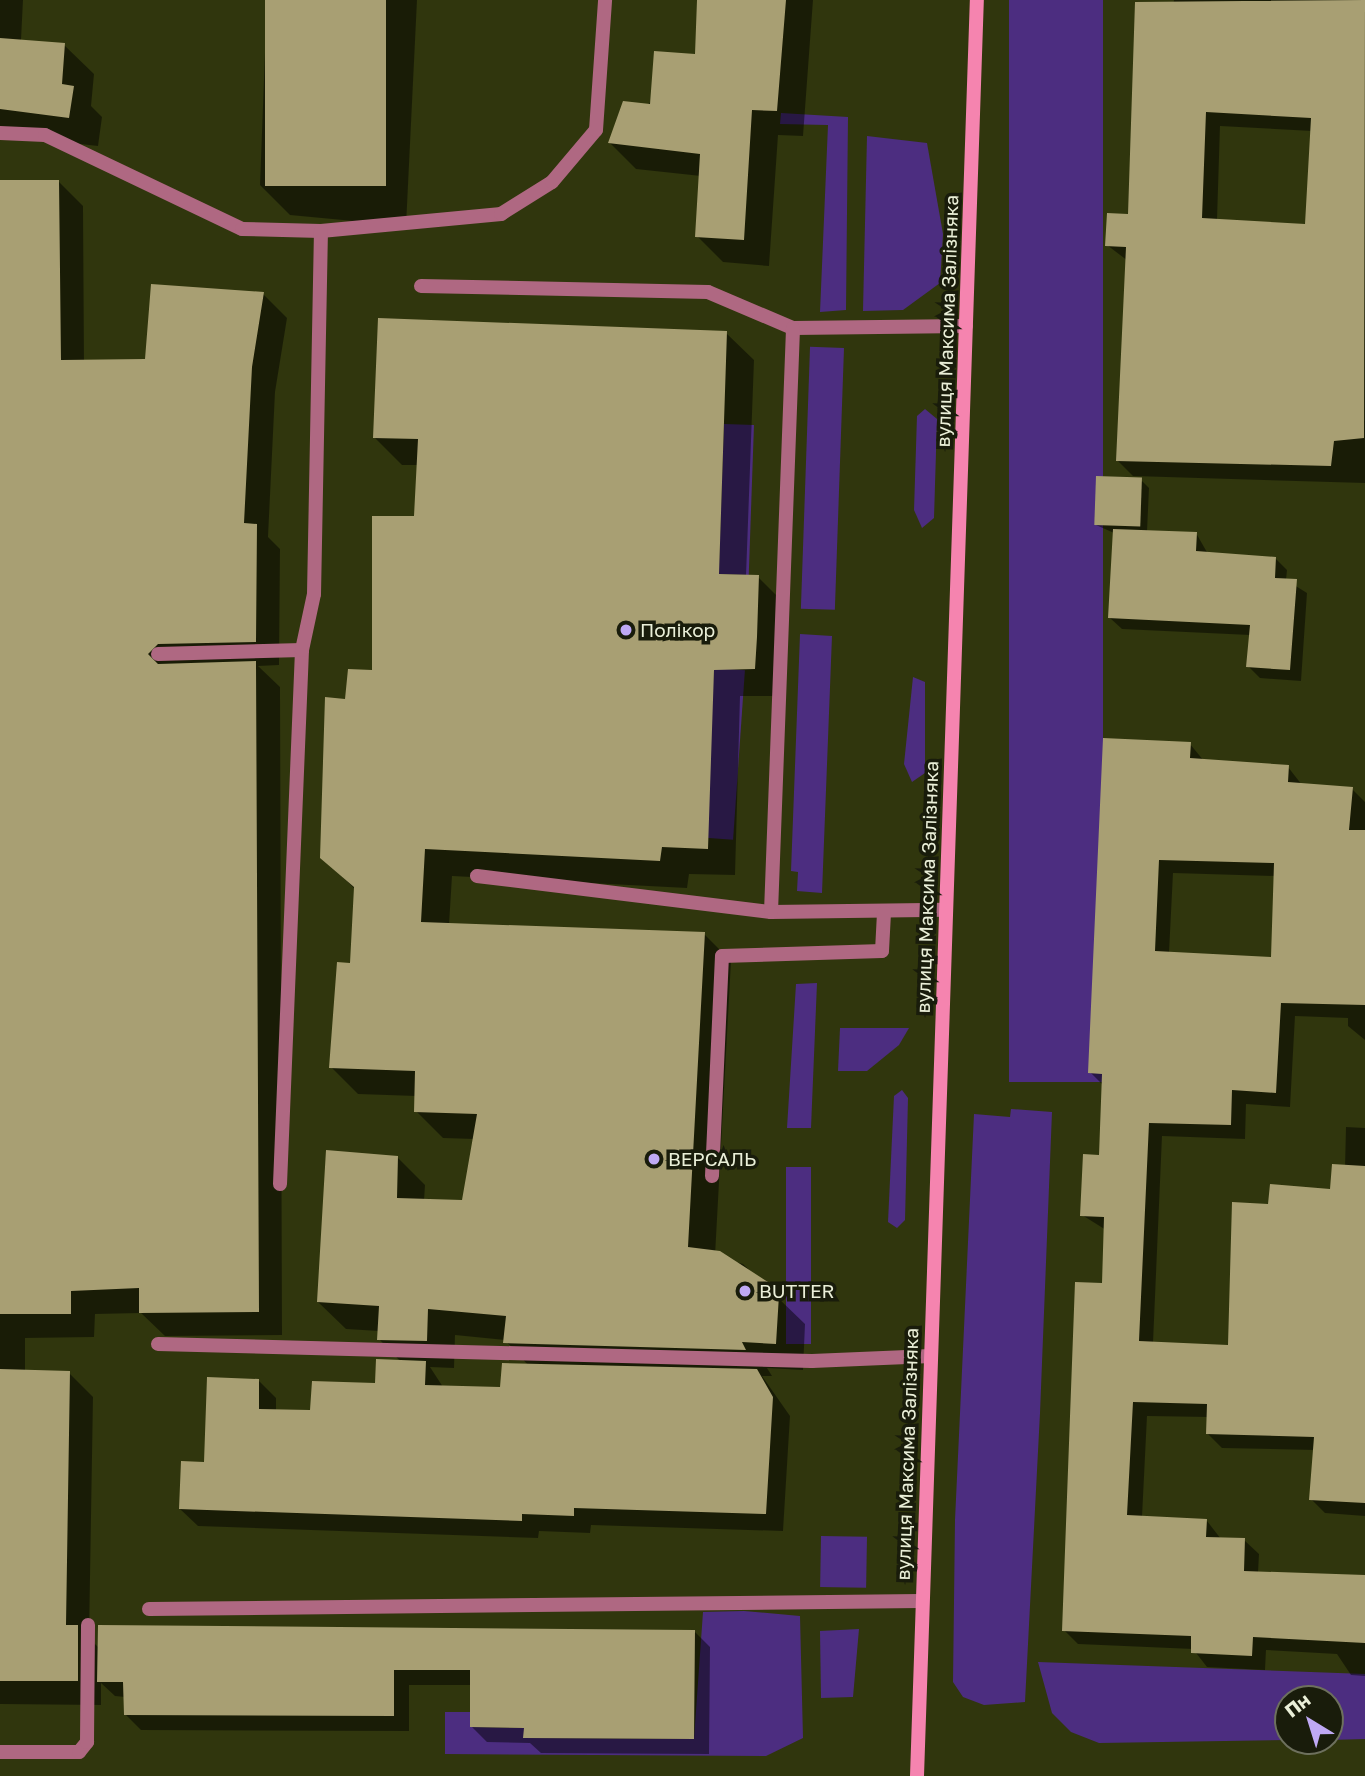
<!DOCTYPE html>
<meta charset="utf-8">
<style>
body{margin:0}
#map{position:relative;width:1365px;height:1776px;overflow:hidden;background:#30360d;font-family:"Golos Text",sans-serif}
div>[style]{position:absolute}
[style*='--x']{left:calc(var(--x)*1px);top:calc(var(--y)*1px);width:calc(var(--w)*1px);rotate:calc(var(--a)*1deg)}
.green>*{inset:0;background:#4c2d80;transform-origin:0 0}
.shadow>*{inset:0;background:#0007}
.building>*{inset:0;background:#a89f73;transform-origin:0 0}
.lane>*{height:14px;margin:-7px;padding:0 7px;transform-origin:7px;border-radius:7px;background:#af6882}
.secondary>*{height:14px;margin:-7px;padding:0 7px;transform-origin:7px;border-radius:7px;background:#f584af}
.dots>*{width:19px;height:19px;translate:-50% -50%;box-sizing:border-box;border:4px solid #191c0b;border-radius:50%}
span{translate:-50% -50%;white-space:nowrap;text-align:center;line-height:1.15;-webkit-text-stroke:7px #191c0b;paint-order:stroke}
.street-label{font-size:19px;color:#eaefd8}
.poi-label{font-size:19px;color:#eaefd8}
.left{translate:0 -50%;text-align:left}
.north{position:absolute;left:1274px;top:1685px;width:70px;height:70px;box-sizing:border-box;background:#191c0b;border:2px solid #6d705d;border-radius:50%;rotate:322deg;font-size:19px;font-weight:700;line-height:28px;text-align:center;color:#eaefd8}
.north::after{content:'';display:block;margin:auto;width:24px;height:32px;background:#bfa9f4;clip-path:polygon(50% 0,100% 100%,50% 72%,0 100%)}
</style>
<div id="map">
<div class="green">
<i style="left:1009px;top:0;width:94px;height:1082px"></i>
<i style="clip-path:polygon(781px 113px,848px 117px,846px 310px,820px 312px,828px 125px,780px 124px)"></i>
<i style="clip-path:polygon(867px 136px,927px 143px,943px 234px,940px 283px,903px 310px,863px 311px)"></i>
<i style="left:844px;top:348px;width:262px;height:34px;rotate:92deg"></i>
<i style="clip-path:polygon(925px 409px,937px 419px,934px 518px,922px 528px,914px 510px,917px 416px)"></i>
<i style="left:724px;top:424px;width:30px;height:150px;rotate:2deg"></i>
<i style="clip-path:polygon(800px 634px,832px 636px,822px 893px,797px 891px,798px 872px,791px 871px)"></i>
<i style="left:714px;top:668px;width:31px;height:170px;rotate:4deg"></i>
<i style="clip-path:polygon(913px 677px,925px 682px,925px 773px,912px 782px,904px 764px)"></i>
<i style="clip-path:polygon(817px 983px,811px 1128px,787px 1128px,796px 984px)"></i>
<i style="clip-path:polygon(840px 1028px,909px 1028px,899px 1045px,867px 1071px,838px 1071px)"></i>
<i style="clip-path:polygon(902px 1090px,908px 1098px,905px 1220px,897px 1228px,888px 1222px,894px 1096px)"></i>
<i style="clip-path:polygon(1011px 1109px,1052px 1112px,1040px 1413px,1025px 1702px,984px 1705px,963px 1697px,953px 1682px,955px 1520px,974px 1114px,1010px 1117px)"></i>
<i style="left:786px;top:1167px;width:25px;height:177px"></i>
<i style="left:821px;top:1536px;width:46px;height:51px;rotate:1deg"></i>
<i style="clip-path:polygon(744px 1611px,800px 1616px,803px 1738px,766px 1756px,445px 1754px,445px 1712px,470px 1712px,471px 1727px,524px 1728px,524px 1738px,694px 1739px,703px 1612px)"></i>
<i style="clip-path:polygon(859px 1629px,853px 1697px,821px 1698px,820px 1631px)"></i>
<i style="clip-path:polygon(1038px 1662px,1365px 1674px,1365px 1739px,1330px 1740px,1330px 1699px,1288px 1699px,1288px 1740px,1099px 1743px,1071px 1732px,1052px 1713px)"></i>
</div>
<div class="shadow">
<i style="clip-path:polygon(0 0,23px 0,21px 40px,64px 45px,94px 74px,91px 106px,102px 117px,98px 146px,0 135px)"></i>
<i style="clip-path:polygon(267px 0,417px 0,406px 226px,290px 215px,260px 185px)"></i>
<i style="clip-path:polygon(699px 0,813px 0,803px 136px,778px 135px,769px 266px,723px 262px,697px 236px,701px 176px,636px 169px,610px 143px,696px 56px)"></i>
<i style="clip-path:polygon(evenodd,1174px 0,1365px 0,1365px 483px,1133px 476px,1117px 460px,1128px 261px,1107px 245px,1130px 216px,1174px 0,1220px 126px,1312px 131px,1307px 226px,1217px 220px,1220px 126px)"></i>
<i style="clip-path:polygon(0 181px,59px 182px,83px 206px,84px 362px,146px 361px,263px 294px,287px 318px,275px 392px,268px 537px,280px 549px,279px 665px,258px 666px,280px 687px,282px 1335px,165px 1336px,141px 1313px,95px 1314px,94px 1337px,25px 1338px,25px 1372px,69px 1373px,93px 1397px,89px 1638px,99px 1648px,695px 1632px,710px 1647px,709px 1754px,541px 1753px,530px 1743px,487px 1742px,472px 1727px,472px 1685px,409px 1685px,409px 1731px,141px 1730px,125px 1714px,125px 1697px,115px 1696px,101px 1683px,101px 1705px,0 1704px)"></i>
<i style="clip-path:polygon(evenodd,726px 333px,754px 360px,746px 576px,758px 577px,785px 604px,781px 696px,740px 696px,735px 875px,689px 874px,687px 888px,452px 876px,449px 925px,704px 934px,731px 961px,715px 1256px,743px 1264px,805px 1324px,803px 1370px,767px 1368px,772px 1376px,762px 1376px,790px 1416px,783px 1531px,591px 1525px,590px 1533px,539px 1531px,538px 1538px,198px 1526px,180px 1509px,258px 1380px,276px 1398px,276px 1411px,312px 1412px,376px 1385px,401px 1362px,379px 1339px,379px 1331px,346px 1329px,318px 1302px,397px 1157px,425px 1185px,424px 1201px,463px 1202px,474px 1139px,443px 1138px,416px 1111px,416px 1096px,358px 1094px,331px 1067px,351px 965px,356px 890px,322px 857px,346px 701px,374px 672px,416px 518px,419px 465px,402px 465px,374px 437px,726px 333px,455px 1335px,505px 1340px,528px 1365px,501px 1389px,443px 1387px,430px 1367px,454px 1368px,455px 1335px)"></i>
<i style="clip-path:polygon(1141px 480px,1149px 488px,1147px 532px,1196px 533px,1208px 554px,1275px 558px,1287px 570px,1286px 580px,1307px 593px,1301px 681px,1260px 678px,1248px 666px,1250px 635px,1122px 629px,1110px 618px,1114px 533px,1096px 525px)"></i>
<i style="clip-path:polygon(evenodd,1190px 744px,1204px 761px,1288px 767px,1302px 785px,1352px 789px,1365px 802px,1365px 1040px,1348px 1026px,1348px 1018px,1295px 1016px,1290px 1107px,1246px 1104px,1245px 1139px,1162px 1136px,1153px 1343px,1230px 1347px,1270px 1205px,1332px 1191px,1345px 1167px,1346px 1127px,1365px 1128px,1365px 1516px,1325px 1513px,1311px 1499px,1315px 1450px,1222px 1448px,1208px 1434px,1208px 1417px,1147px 1416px,1142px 1517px,1207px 1521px,1221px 1539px,1244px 1540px,1259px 1554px,1258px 1573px,1365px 1577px,1365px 1676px,1351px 1675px,1337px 1654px,1266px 1650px,1265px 1670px,1207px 1667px,1193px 1649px,1078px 1644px,1064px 1630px,1103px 1285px,1106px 1230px,1082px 1215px,1101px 1157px,1103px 1085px,1090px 1072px,1190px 744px,1173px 873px,1275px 876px,1273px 959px,1169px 953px,1173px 873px)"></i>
</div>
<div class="building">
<i style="left:265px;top:0;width:121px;height:186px"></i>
<i style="clip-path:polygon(697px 0,786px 0,777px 111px,752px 110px,744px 240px,695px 237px,700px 154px,608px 143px,623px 101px,650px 104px,654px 51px,695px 54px)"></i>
<i style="clip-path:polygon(evenodd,1365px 0,1364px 438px,1334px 441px,1331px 466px,1116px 461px,1126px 247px,1105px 246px,1107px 213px,1128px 214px,1135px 2px,1365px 0,1206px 112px,1311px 118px,1305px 224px,1202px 218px,1206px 112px)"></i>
<i style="clip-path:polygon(0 38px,65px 43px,62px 84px,74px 86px,69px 118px,0 109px)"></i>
<i style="clip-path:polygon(0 180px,59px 180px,61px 360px,145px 359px,151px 284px,264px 292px,252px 367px,244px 523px,257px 524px,256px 642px,158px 644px,148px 654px,158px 664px,256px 661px,259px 1312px,139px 1313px,139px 1288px,71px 1291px,71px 1314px,0 1314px)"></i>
<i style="clip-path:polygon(378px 318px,727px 331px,719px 574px,759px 575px,757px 637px,755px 669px,714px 670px,708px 849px,662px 847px,660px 861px,425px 849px,421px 922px,705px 932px,688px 1247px,720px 1251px,768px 1282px,779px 1295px,776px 1344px,742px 1342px,746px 1350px,503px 1343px,506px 1316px,428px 1309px,427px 1341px,377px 1340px,379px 1306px,317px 1302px,326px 1150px,398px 1156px,397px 1198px,462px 1200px,477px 1114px,414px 1112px,415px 1071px,329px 1068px,337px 962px,350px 963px,354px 887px,320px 858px,325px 697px,345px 699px,348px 669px,372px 670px,372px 516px,414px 516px,418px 439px,373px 438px)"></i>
<i style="left:1096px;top:476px;width:46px;height:49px;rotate:2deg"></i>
<i style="clip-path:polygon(1113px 529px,1197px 532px,1196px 551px,1276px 557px,1275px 578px,1297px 579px,1290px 670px,1246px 667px,1250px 625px,1108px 618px)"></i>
<i style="clip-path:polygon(evenodd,1103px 738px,1191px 742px,1190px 758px,1289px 765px,1288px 782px,1353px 787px,1349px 830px,1365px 830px,1365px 1005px,1281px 1003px,1276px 1093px,1232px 1090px,1231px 1125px,1149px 1123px,1139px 1341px,1228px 1345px,1232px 1202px,1268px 1204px,1270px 1184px,1330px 1189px,1332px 1164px,1365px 1166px,1365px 1503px,1309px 1500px,1314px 1437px,1206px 1434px,1207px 1404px,1133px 1402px,1127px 1515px,1207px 1519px,1206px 1537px,1245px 1538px,1244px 1571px,1365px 1575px,1365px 1643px,1253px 1637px,1252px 1656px,1191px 1653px,1191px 1636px,1062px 1631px,1075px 1282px,1102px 1283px,1104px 1217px,1080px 1216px,1083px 1154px,1099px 1155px,1102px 1074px,1088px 1073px,1103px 738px,1159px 860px,1274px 863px,1271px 957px,1155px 951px,1159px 860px)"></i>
<i style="clip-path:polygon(376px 1359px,426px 1361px,425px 1385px,500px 1387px,502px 1363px,757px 1369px,773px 1397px,766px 1514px,574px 1508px,574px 1516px,522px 1514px,522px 1521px,179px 1509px,181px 1461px,204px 1462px,207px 1377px,259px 1379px,259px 1409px,310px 1410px,312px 1381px,375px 1383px)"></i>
<i style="clip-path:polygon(0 1369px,70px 1371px,66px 1625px,78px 1625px,78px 1681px,0 1681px)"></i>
<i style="clip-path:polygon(98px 1625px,695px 1630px,694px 1739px,523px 1738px,524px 1728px,470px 1727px,470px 1670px,394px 1670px,394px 1716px,124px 1715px,123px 1682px,97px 1682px)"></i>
</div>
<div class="lane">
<i style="--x:0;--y:133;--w:45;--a:2.5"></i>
<i style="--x:45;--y:135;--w:218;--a:25.5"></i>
<i style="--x:242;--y:229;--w:79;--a:1.5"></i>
<i style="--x:321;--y:231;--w:181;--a:-5.4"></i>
<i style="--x:501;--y:214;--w:60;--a:-32.1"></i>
<i style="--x:552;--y:182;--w:68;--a:-49.8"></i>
<i style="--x:596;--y:130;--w:130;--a:-86"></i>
<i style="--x:421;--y:286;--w:287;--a:1.2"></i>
<i style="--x:708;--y:292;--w:92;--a:23"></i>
<i style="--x:793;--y:328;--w:173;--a:-0.7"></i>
<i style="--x:158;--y:654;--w:144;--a:-1.6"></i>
<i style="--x:477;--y:876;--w:296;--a:7"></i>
<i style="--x:771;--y:912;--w:175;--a:-0.7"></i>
<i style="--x:771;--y:912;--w:584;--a:-87.84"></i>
<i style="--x:712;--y:1176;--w:220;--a:-87.4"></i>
<i style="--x:722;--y:956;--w:160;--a:-1.8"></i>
<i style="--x:882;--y:951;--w:38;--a:-87"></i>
<i style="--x:280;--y:1184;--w:534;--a:-87.64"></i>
<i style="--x:302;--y:650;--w:57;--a:-77.9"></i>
<i style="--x:314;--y:594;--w:363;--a:-88.9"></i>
<i style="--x:158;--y:1344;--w:654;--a:1.49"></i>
<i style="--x:812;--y:1361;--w:119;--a:-2.4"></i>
<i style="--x:149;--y:1609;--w:771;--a:-0.59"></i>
<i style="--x:0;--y:1752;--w:79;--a:0"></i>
<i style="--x:79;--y:1752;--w:13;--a:-51"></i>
<i style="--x:87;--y:1742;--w:117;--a:-89.5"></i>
</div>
<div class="secondary">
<i style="--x:917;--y:1776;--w:1777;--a:-88.07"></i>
</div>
<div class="dots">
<i style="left:626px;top:630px;background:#bfa9f4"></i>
<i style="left:654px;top:1159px;background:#bfa9f4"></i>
<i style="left:745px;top:1291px;background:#bfa9f4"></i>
</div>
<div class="street-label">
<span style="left:947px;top:321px;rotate:-88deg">вулиця Максима Залізняка</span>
<span style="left:927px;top:887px;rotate:-88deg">вулиця Максима Залізняка</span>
<span style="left:907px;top:1454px;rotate:-88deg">вулиця Максима Залізняка</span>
</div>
<div class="poi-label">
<span class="left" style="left:640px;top:630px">Полікор</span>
<span class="left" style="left:668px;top:1159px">ВЕРСАЛЬ</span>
<span class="left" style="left:759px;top:1291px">BUTTER</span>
</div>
<div class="north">Пн</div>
</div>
